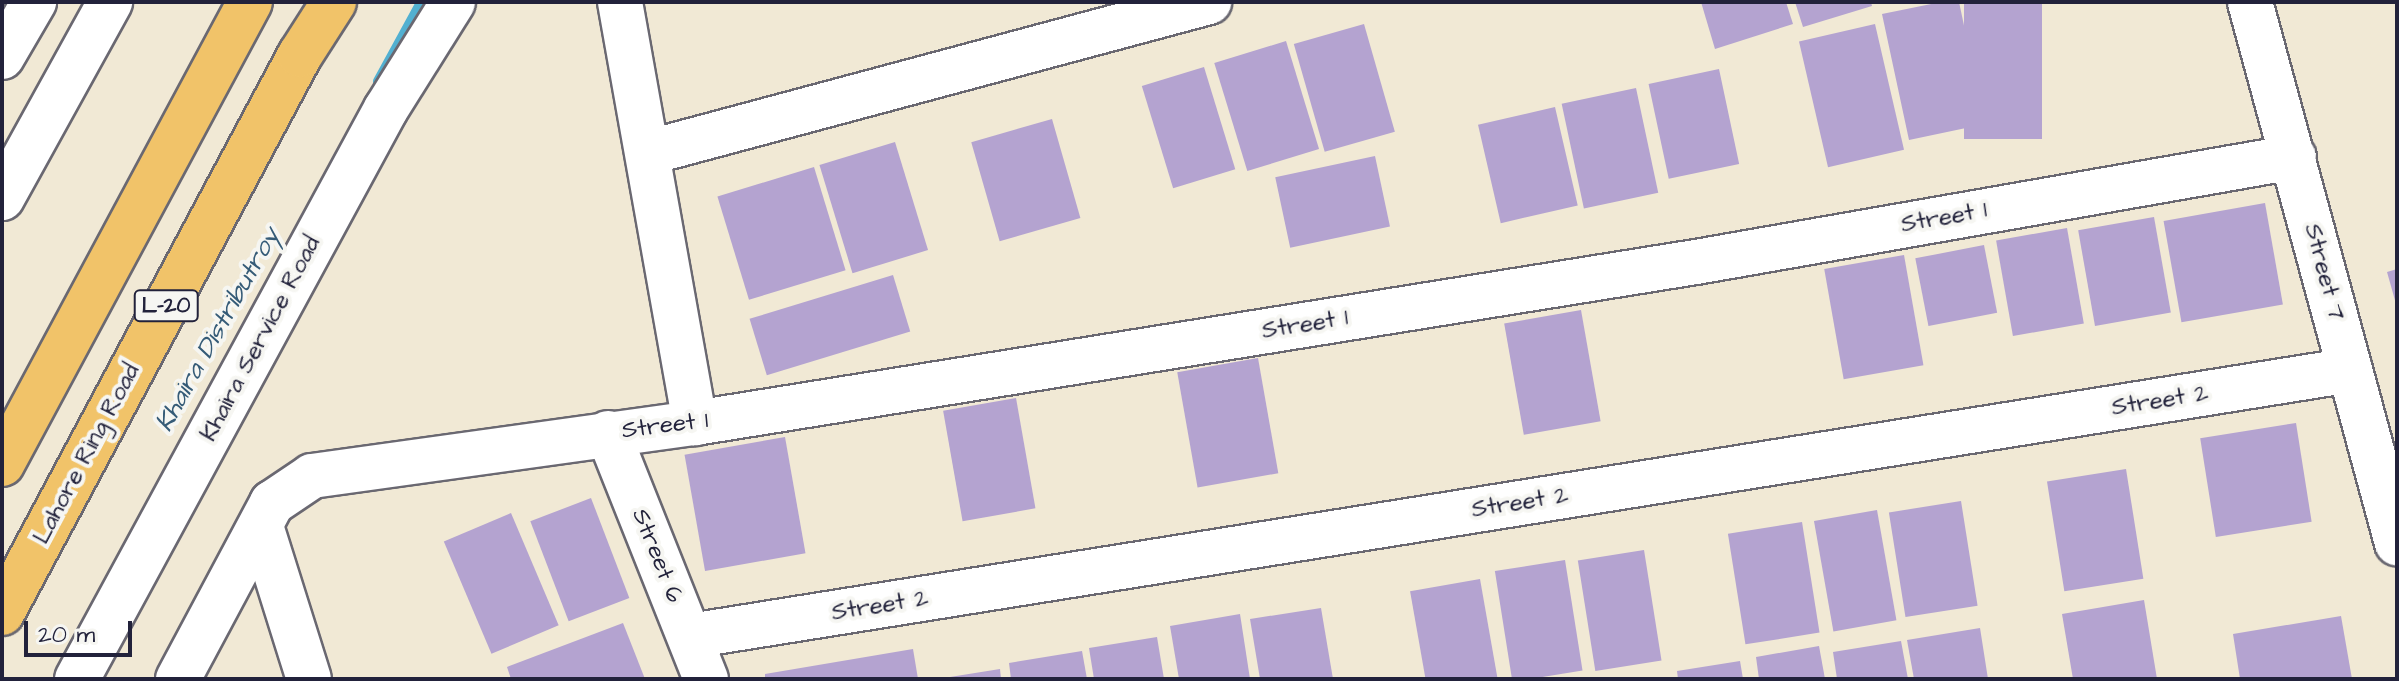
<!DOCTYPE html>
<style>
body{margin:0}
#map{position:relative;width:2399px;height:681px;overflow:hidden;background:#f1e9d5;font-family:"Architects Daughter",sans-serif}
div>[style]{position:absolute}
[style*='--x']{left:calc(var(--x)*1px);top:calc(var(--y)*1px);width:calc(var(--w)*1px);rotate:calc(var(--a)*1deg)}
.stream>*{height:11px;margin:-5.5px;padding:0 5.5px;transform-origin:5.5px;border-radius:5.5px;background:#52b0d1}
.building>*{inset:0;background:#b4a3d0;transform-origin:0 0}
.roads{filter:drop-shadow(2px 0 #6a6871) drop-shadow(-2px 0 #6a6871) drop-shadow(0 2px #6a6871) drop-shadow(0 -2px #6a6871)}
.minor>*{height:44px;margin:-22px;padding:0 22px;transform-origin:22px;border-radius:22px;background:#fff}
.highway>*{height:44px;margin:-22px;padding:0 22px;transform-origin:22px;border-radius:22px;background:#f1c369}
span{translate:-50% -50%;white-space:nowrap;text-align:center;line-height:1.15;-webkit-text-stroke:8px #f6f6f2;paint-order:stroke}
.shield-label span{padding:2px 6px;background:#f6f6f2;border:2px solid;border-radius:6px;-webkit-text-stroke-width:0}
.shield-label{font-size:22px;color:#22223b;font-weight:700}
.street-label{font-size:24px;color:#22223b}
.water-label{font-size:26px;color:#355b77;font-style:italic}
.frame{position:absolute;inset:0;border:4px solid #22223b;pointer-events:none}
.scale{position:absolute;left:24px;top:621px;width:108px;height:36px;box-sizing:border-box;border:4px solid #22223b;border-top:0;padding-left:10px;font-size:24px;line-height:28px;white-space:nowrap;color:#22223b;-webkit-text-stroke:6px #f6f6f2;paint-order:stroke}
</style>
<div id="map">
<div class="stream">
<i style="--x:378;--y:81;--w:90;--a:-61.4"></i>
</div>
<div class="building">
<i style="clip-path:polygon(1701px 2px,1786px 2px,1793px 24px,1715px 49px)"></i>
<i style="clip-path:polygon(1795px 2px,1871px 2px,1872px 6px,1803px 27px)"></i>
<i style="clip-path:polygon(1941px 2px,1959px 2px,1985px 124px,1909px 140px,1882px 14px)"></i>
<i style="left:1964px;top:2px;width:78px;height:137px"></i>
<i style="left:1364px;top:24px;width:112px;height:73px;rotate:74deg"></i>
<i style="left:1875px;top:24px;width:129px;height:78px;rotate:77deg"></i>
<i style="left:1286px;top:41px;width:113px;height:75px;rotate:73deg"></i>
<i style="left:1204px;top:67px;width:107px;height:65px;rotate:73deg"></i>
<i style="left:1719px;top:69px;width:97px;height:72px;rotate:78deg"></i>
<i style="left:1636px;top:88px;width:107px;height:76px;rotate:78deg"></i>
<i style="left:1555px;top:107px;width:101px;height:79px;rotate:77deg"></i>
<i style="left:1052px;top:119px;width:103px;height:84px;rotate:74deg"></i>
<i style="left:895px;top:142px;width:113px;height:79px;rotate:73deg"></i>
<i style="left:1375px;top:156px;width:72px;height:102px;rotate:78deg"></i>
<i style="left:814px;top:167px;width:108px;height:101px;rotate:73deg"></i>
<i style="left:2265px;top:203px;width:103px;height:103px;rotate:80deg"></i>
<i style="left:2154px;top:217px;width:97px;height:77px;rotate:80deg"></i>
<i style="left:2067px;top:228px;width:97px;height:72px;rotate:80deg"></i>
<i style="left:1984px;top:245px;width:69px;height:70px;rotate:79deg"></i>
<i style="left:1904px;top:255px;width:112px;height:81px;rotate:80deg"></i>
<i style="clip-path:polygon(2397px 269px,2397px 304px,2396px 304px,2387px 272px)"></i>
<i style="left:893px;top:275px;width:59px;height:150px;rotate:73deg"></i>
<i style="left:1581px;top:310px;width:113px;height:78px;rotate:80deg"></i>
<i style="left:1258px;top:358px;width:117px;height:82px;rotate:80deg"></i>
<i style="left:1016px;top:398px;width:112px;height:74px;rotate:80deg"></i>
<i style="left:2296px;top:423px;width:100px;height:97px;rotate:81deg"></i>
<i style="left:785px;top:437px;width:118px;height:102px;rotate:80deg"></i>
<i style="left:2126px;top:469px;width:111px;height:80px;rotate:81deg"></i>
<i style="left:591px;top:498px;width:107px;height:65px;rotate:69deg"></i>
<i style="left:1961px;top:501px;width:106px;height:73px;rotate:81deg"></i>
<i style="left:1877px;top:510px;width:112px;height:64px;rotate:80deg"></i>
<i style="left:511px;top:513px;width:122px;height:73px;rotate:67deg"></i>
<i style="left:1802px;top:522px;width:112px;height:75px;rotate:81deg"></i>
<i style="left:1644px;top:550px;width:112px;height:67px;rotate:81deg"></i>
<i style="left:1565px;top:560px;width:112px;height:71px;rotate:81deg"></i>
<i style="left:1480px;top:579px;width:101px;height:71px;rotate:80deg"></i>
<i style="clip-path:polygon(2144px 600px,2157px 679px,2073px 679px,2062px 614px)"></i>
<i style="clip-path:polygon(1321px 608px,1333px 679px,1260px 679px,1250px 619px)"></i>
<i style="clip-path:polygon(1240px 614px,1250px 679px,1179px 679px,1170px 626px)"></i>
<i style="clip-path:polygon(2341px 616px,2352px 679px,2240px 679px,2233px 634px)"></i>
<i style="clip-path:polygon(623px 623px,645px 679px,511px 679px,507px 667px)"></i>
<i style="clip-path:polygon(1980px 628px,1988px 679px,1914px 679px,1907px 640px)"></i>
<i style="clip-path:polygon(1157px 637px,1164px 679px,1094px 679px,1089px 648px)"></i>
<i style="clip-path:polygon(1901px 641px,1908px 679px,1837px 679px,1833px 652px)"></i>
<i style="clip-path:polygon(1819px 646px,1825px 679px,1759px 679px,1756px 657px)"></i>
<i style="clip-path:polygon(913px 649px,918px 679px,765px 679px,765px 674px)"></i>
<i style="clip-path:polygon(1082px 651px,1087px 679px,1011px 679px,1009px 663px)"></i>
<i style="clip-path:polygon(1740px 661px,1743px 679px,1678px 679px,1677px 671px)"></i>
<i style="clip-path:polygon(1000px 669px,1001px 679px,950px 679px,950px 677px)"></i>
</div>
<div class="roads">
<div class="minor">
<i style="--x:620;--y:2;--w:428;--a:79.9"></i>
<i style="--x:2250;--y:2;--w:561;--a:74.8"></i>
<i style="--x:2;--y:57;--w:64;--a:-59.8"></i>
<i style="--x:650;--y:152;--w:579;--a:-15.02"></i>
<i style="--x:2;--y:198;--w:224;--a:-61.1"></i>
<i style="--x:608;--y:433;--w:265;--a:68.3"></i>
<i style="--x:261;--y:526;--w:160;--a:72.6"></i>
<i style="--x:690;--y:636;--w:1681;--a:-9.1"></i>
<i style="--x:77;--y:679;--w:648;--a:-61.54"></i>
<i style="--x:386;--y:109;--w:126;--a:-57.9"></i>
<i style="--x:178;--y:679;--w:200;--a:-61.9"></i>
<i style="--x:272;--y:503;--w:48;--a:-34"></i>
<i style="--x:312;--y:476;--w:387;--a:-7.9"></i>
<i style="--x:695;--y:423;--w:1014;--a:-9.14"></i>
<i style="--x:1696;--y:262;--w:607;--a:-9.96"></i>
</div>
<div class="highway">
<i style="--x:2;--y:464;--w:524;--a:-61.77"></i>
<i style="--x:2;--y:613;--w:633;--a:-61.9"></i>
<i style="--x:300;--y:55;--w:63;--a:-57.3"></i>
</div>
</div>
<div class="shield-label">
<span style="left:166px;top:306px">L-20</span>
</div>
<div class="street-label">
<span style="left:1944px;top:218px;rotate:-10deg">Street 1</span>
<span style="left:2324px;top:272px;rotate:75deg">Street 7</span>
<span style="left:1305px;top:325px;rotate:-9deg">Street 1</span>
<span style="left:261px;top:339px;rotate:-62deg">Khaira Service Road</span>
<span style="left:2160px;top:401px;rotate:-9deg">Street 2</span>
<span style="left:665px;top:426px;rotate:-7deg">Street 1</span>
<span style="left:87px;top:454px;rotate:-62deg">Lahore Ring Road</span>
<span style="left:1520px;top:503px;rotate:-9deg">Street 2</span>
<span style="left:657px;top:556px;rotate:68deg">Street 6</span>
<span style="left:880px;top:606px;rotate:-9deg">Street 2</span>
</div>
<div class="water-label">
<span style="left:218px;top:330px;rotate:-61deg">Khaira Distributroy</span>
</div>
<div class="frame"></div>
<div class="scale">20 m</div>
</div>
